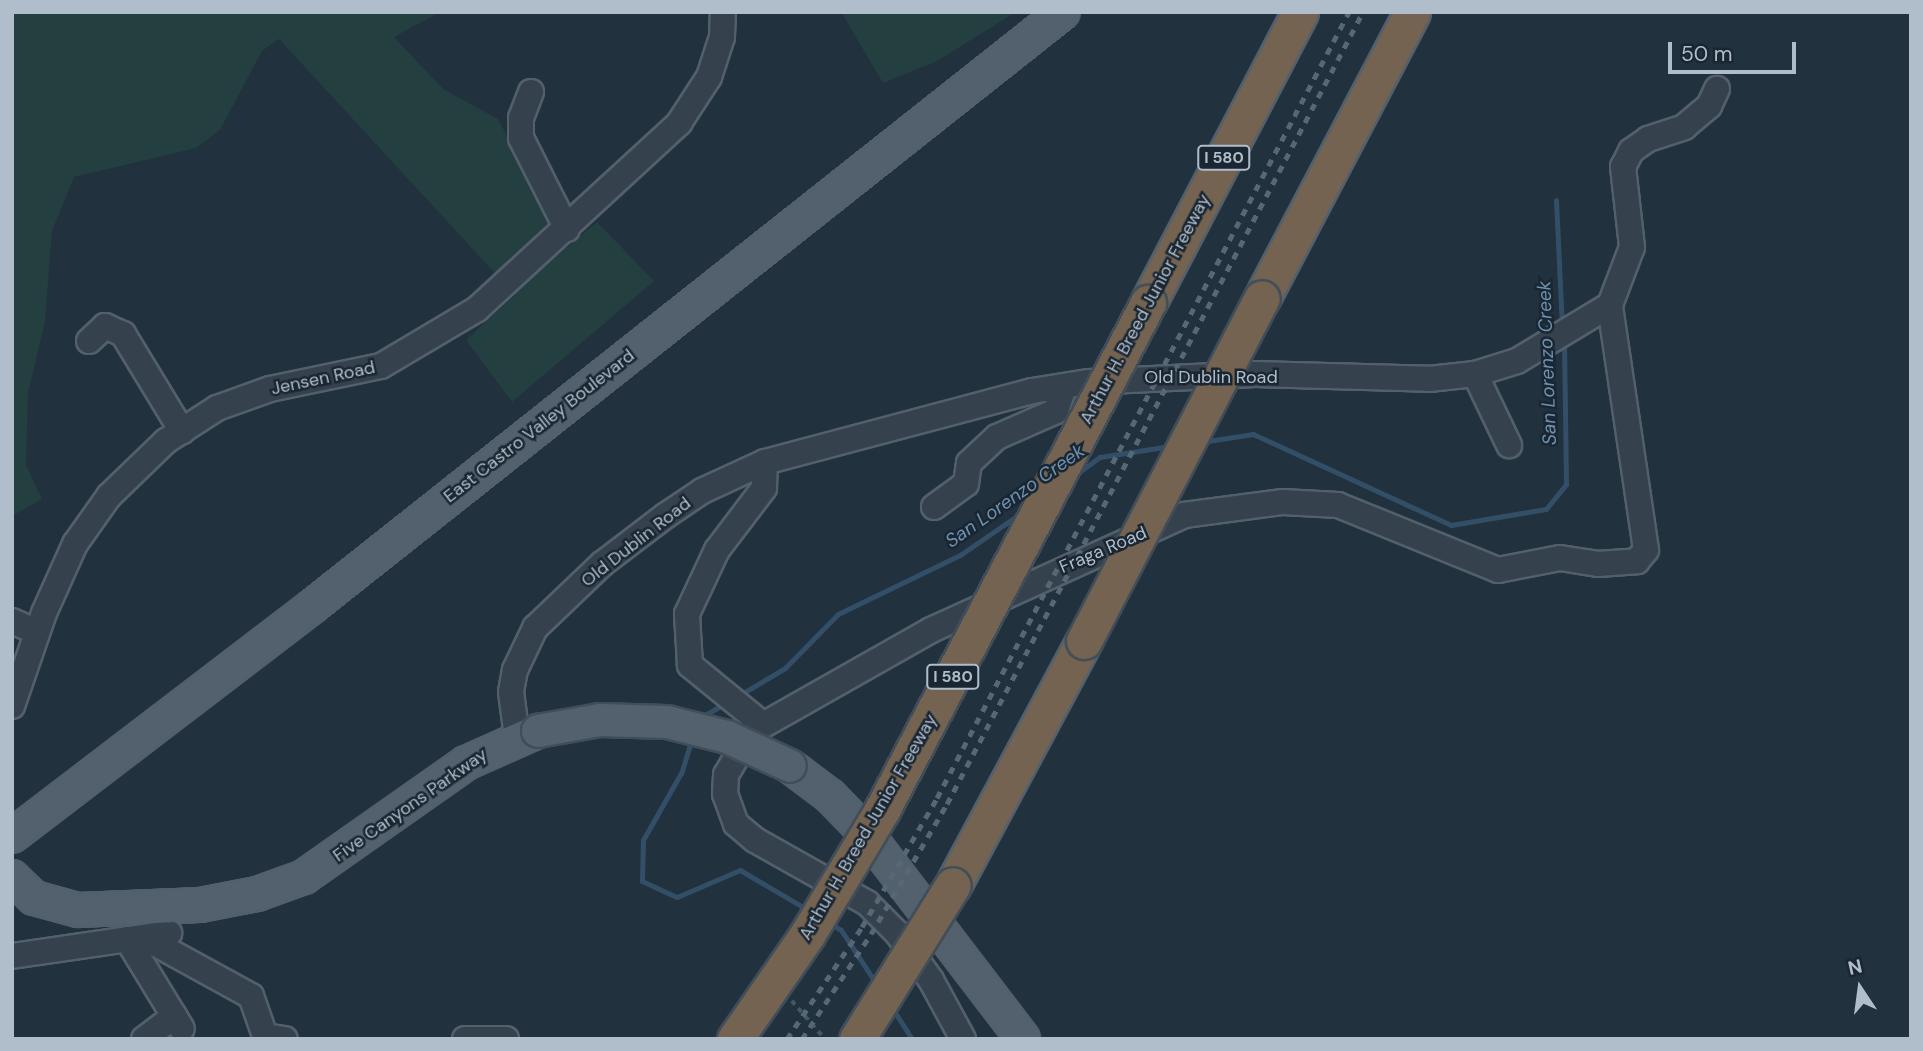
<!DOCTYPE html>
<style>
body{margin:0}
#map{position:relative;width:1923px;height:1051px;overflow:hidden;background:#21313e;font-family:"DM Sans",sans-serif}
div>[style]{position:absolute}
[style*='--x']{left:calc(var(--x)*1px);top:calc(var(--y)*1px);width:calc(var(--w)*1px);rotate:calc(var(--a)*1deg)}
.green>*{inset:0;background:#233f3f}
.stream>*{height:5px;margin:-2.5px;padding:0 2.5px;transform-origin:2.5px;border-radius:2.5px;background:#334f67}
.path>*{height:3.5px;margin-top:-1.75px;transform-origin:0;background:repeating-linear-gradient(90deg,#415b5b 0 5px,transparent 0 10px)}
.roads{filter:drop-shadow(2px 0 #53606c) drop-shadow(-2px 0 #53606c) drop-shadow(0 2px #53606c) drop-shadow(0 -2px #53606c)}
.minor>*{height:24px;margin:-12px;padding:0 12px;transform-origin:12px;border-radius:12px;background:#35424e}
.major>*{height:32px;margin:-16px;padding:0 16px;transform-origin:16px;border-radius:16px;background:#53616e}
.highway>*{height:35px;margin:-17.5px;padding:0 17.5px;transform-origin:17.5px;border-radius:17.5px;background:#756351}
.rail>*{height:5px;margin-top:-2.5px;transform-origin:0;background:repeating-linear-gradient(90deg,#566776 0 7px,transparent 0 14px)}
.bridges{filter:drop-shadow(2px 0 #414e5a) drop-shadow(-2px 0 #414e5a) drop-shadow(0 2px #414e5a) drop-shadow(0 -2px #414e5a)}
.major-bridge>*{height:32px;margin:-16px;padding:0 16px;transform-origin:16px;border-radius:16px;background:#53616e}
.highway-bridge>*{height:35px;margin:-17.5px;padding:0 17.5px;transform-origin:17.5px;border-radius:17.5px;background:#756351}
span{translate:-50% -50%;white-space:nowrap;text-align:center;line-height:1.15;-webkit-text-stroke:5px #1a2733;paint-order:stroke}
.shield-label span{padding:2px 5px;background:#1a2733;border:2px solid;border-radius:5px;-webkit-text-stroke-width:0}
.shield-label{font-size:16px;color:#b0bdca;font-weight:700}
.street-label{font-size:18px;color:#b0bdca}
.water-label{font-size:19px;color:#6e92b0;font-style:italic}
.frame{position:absolute;inset:0;border:14px solid #b0bdca;pointer-events:none}
.north{position:absolute;left:1825px;top:953px;width:70px;height:70px;-webkit-text-stroke:5px #1a2733;paint-order:stroke;rotate:347deg;font-size:19px;font-weight:700;line-height:28px;text-align:center;color:#b0bdca}
.north::after{content:'';display:block;margin:auto;width:24px;height:32px;background:#b0bdca;clip-path:polygon(50% 0,100% 100%,50% 72%,0 100%)}
.scale{position:absolute;left:1668px;top:42px;width:128px;height:32px;box-sizing:border-box;border:4px solid #b0bdca;border-top:0;padding-left:9px;font-size:21px;line-height:24px;white-space:nowrap;color:#b0bdca;-webkit-text-stroke:5px #1a2733;paint-order:stroke}
</style>
<div id="map">
<div class="green">
<i style="clip-path:polygon(12px 12px,440px 12px,394px 37px,443px 89px,498px 119px,566px 248px,597px 222px,654px 281px,512px 402px,466px 340px,515px 295px,279px 39px,262px 51px,220px 130px,196px 148px,74px 177px,52px 231px,45px 322px,28px 393px,26px 465px,42px 499px,12px 516px)"></i>
<i style="clip-path:polygon(841px 12px,1016px 12px,939px 60px,883px 83px)"></i>
</div>
<div class="stream">
<i style="--x:1556;--y:200;--w:126;--a:87.3"></i>
<i style="--x:1201;--y:442;--w:53;--a:-8.7"></i>
<i style="--x:1253;--y:434;--w:218;--a:24.7"></i>
<i style="--x:1451;--y:525;--w:96;--a:-9.6"></i>
<i style="--x:1546;--y:509;--w:32;--a:-51"></i>
<i style="--x:1566;--y:484;--w:141;--a:-90.8"></i>
<i style="--x:1075;--y:475;--w:31;--a:-36"></i>
<i style="--x:1100;--y:457;--w:71;--a:-8.9"></i>
<i style="--x:738;--y:696;--w:55;--a:-30.8"></i>
<i style="--x:785;--y:668;--w:76;--a:-45.5"></i>
<i style="--x:838;--y:614;--w:136;--a:-25.8"></i>
<i style="--x:960;--y:555;--w:74;--a:-34.5"></i>
<i style="--x:698;--y:719;--w:32;--a:-30"></i>
<i style="--x:692;--y:738;--w:37;--a:107"></i>
<i style="--x:681;--y:773;--w:77;--a:119.6"></i>
<i style="--x:643;--y:840;--w:41;--a:91.4"></i>
<i style="--x:642;--y:881;--w:38;--a:25"></i>
<i style="--x:677;--y:897;--w:69;--a:-23.2"></i>
<i style="--x:740;--y:870;--w:79;--a:30.5"></i>
<i style="--x:828;--y:922;--w:15;--a:32"></i>
<i style="--x:841;--y:930;--w:66;--a:56.8"></i>
<i style="--x:892;--y:1008;--w:37;--a:57"></i>
</div>
<div class="path">
<i style="--x:792;--y:1001;--w:50;--a:49"></i>
</div>
<div class="roads">
<div class="minor">
<i style="--x:531;--y:92;--w:28;--a:111"></i>
<i style="--x:521;--y:118;--w:20;--a:90"></i>
<i style="--x:521;--y:138;--w:102;--a:63.2"></i>
<i style="--x:89;--y:341;--w:22;--a:-43"></i>
<i style="--x:105;--y:326;--w:20;--a:24"></i>
<i style="--x:123;--y:334;--w:114;--a:58.7"></i>
<i style="--x:1475;--y:374;--w:79;--a:64.4"></i>
<i style="--x:934;--y:507;--w:39;--a:-36"></i>
<i style="--x:966;--y:484;--w:21;--a:-82"></i>
<i style="--x:969;--y:463;--w:38;--a:-43"></i>
<i style="--x:997;--y:437;--w:64;--a:-23.8"></i>
<i style="--x:1056;--y:411;--w:25;--a:-72"></i>
<i style="--x:12;--y:621;--w:27;--a:24"></i>
<i style="--x:12;--y:706;--w:98;--a:-71"></i>
<i style="--x:44;--y:613;--w:76;--a:-65.8"></i>
<i style="--x:75;--y:544;--w:59;--a:-54.7"></i>
<i style="--x:109;--y:496;--w:79;--a:-44"></i>
<i style="--x:166;--y:441;--w:61;--a:-32.9"></i>
<i style="--x:217;--y:408;--w:56;--a:-19.7"></i>
<i style="--x:270;--y:389;--w:113;--a:-11.7"></i>
<i style="--x:381;--y:366;--w:112;--a:-30.7"></i>
<i style="--x:477;--y:309;--w:275;--a:-42.6"></i>
<i style="--x:679;--y:123;--w:55;--a:-56.9"></i>
<i style="--x:709;--y:77;--w:42;--a:-72"></i>
<i style="--x:722;--y:37;--w:25;--a:-88"></i>
<i style="--x:761;--y:723;--w:92;--a:-140.8"></i>
<i style="--x:690;--y:665;--w:51;--a:-93.4"></i>
<i style="--x:687;--y:614;--w:71;--a:-64.9"></i>
<i style="--x:717;--y:550;--w:78;--a:-52.8"></i>
<i style="--x:764;--y:488;--w:26;--a:-88"></i>
<i style="--x:517;--y:737;--w:45;--a:-97.6"></i>
<i style="--x:511;--y:692;--w:22;--a:-80"></i>
<i style="--x:515;--y:670;--w:47;--a:-64.5"></i>
<i style="--x:535;--y:628;--w:93;--a:-43.7"></i>
<i style="--x:602;--y:564;--w:79;--a:-37.3"></i>
<i style="--x:665;--y:516;--w:45;--a:-34"></i>
<i style="--x:702;--y:491;--w:69;--a:-24.7"></i>
<i style="--x:765;--y:462;--w:276;--a:-14.9"></i>
<i style="--x:1032;--y:391;--w:58;--a:-9"></i>
<i style="--x:1089;--y:382;--w:166;--a:-2.8"></i>
<i style="--x:1255;--y:374;--w:174;--a:1.6"></i>
<i style="--x:1429;--y:379;--w:46;--a:-6.2"></i>
<i style="--x:1475;--y:374;--w:44;--a:-17.2"></i>
<i style="--x:1517;--y:361;--w:109;--a:-31.1"></i>
<i style="--x:1610;--y:305;--w:62;--a:-69.2"></i>
<i style="--x:1632;--y:247;--w:81;--a:-96.4"></i>
<i style="--x:1623;--y:167;--w:18;--a:-63"></i>
<i style="--x:1631;--y:151;--w:21;--a:-35"></i>
<i style="--x:1648;--y:139;--w:38;--a:-18"></i>
<i style="--x:1684;--y:127;--w:33;--a:-40"></i>
<i style="--x:1709;--y:106;--w:19;--a:-65"></i>
<i style="--x:145;--y:938;--w:121;--a:28.7"></i>
<i style="--x:251;--y:996;--w:42;--a:70.7"></i>
<i style="--x:265;--y:1036;--w:20;--a:9"></i>
<i style="--x:127;--y:939;--w:105;--a:58.6"></i>
<i style="--x:12;--y:956;--w:159;--a:-8.3"></i>
<i style="--x:144;--y:1039;--w:38;--a:-37"></i>
<i style="--x:465;--y:1039;--w:41;--a:0"></i>
<i style="--x:963;--y:1039;--w:67;--a:-118.5"></i>
<i style="--x:931;--y:980;--w:57;--a:-125.7"></i>
<i style="--x:898;--y:934;--w:44;--a:-135"></i>
<i style="--x:867;--y:903;--w:129;--a:-150.6"></i>
<i style="--x:755;--y:840;--w:25;--a:-140"></i>
<i style="--x:736;--y:824;--w:32;--a:-110"></i>
<i style="--x:725;--y:794;--w:19;--a:-87"></i>
<i style="--x:726;--y:775;--w:50;--a:-59.8"></i>
<i style="--x:751;--y:732;--w:207;--a:-29.5"></i>
<i style="--x:931;--y:630;--w:278;--a:-24.4"></i>
<i style="--x:1184;--y:515;--w:100;--a:-7.5"></i>
<i style="--x:1283;--y:502;--w:55;--a:3.1"></i>
<i style="--x:1338;--y:505;--w:173;--a:22.1"></i>
<i style="--x:1498;--y:570;--w:63;--a:-11"></i>
<i style="--x:1560;--y:558;--w:38;--a:9"></i>
<i style="--x:1598;--y:564;--w:39;--a:-4"></i>
<i style="--x:1637;--y:561;--w:14;--a:-51"></i>
<i style="--x:1646;--y:550;--w:248;--a:-98.4"></i>
</div>
<div class="major">
<i style="--x:790;--y:766;--w:50;--a:36.9"></i>
<i style="--x:830;--y:796;--w:50;--a:45.8"></i>
<i style="--x:865;--y:832;--w:260;--a:52.6"></i>
<i style="--x:12;--y:836;--w:380;--a:-37.4"></i>
<i style="--x:314;--y:605;--w:955;--a:-38.37"></i>
<i style="--x:12;--y:877;--w:30;--a:44"></i>
<i style="--x:34;--y:898;--w:46;--a:15.3"></i>
<i style="--x:78;--y:910;--w:122;--a:-2.3"></i>
<i style="--x:200;--y:905;--w:58;--a:-10.9"></i>
<i style="--x:257;--y:894;--w:50;--a:-19.9"></i>
<i style="--x:304;--y:877;--w:198;--a:-35.1"></i>
<i style="--x:466;--y:763;--w:79;--a:-24"></i>
</div>
<div class="highway">
<i style="--x:1262;--y:298;--w:323;--a:-62.3"></i>
<i style="--x:1148;--y:303;--w:328;--a:-62.4"></i>
<i style="--x:953;--y:885;--w:277;--a:-61.8"></i>
</div>
</div>
<div class="rail">
<i style="--x:787;--y:1039;--w:135;--a:-56.2"></i>
<i style="--x:862;--y:927;--w:149;--a:-59.8"></i>
<i style="--x:937;--y:798;--w:887;--a:-62.34"></i>
<i style="--x:802;--y:1039;--w:126;--a:-56.7"></i>
<i style="--x:871;--y:934;--w:151;--a:-59.7"></i>
<i style="--x:947;--y:804;--w:895;--a:-62.29"></i>
</div>
<div class="bridges">
<div class="major-bridge">
<i style="--x:538;--y:731;--w:63;--a:-10.1"></i>
<i style="--x:600;--y:720;--w:67;--a:1.7"></i>
<i style="--x:667;--y:722;--w:62;--a:14"></i>
<i style="--x:727;--y:737;--w:69;--a:24.7"></i>
</div>
<div class="highway-bridge">
<i style="--x:1084;--y:641;--w:386;--a:-62.6"></i>
<i style="--x:735;--y:1039;--w:126;--a:-55.3"></i>
<i style="--x:807;--y:935;--w:146;--a:-59"></i>
<i style="--x:882;--y:810;--w:573;--a:-62.32"></i>
<i style="--x:857;--y:1039;--w:181;--a:-58.1"></i>
</div>
</div>
<div class="shield-label">
<span style="left:1224px;top:158px">I 580</span>
<span style="left:953px;top:677px">I 580</span>
</div>
<div class="street-label">
<span style="left:1145px;top:309px;rotate:-62deg">Arthur H. Breed Junior Freeway</span>
<span style="left:1211px;top:377px">Old Dublin Road</span>
<span style="left:323px;top:378px;rotate:-12deg">Jensen Road</span>
<span style="left:539px;top:426px;rotate:-38deg">East Castro Valley Boulevard</span>
<span style="left:636px;top:542px;rotate:-38deg">Old Dublin Road</span>
<span style="left:1103px;top:550px;rotate:-23deg">Fraga Road</span>
<span style="left:410px;top:805px;rotate:-35deg">Five Canyons Parkway</span>
<span style="left:868px;top:827px;rotate:-60deg">Arthur H. Breed Junior Freeway</span>
</div>
<div class="water-label">
<span style="left:1547px;top:363px;rotate:-92deg">San Lorenzo Creek</span>
<span style="left:1015px;top:496px;rotate:-35deg">San Lorenzo Creek</span>
</div>
<div class="frame"></div>
<div class="north">N</div>
<div class="scale">50 m</div>
</div>
